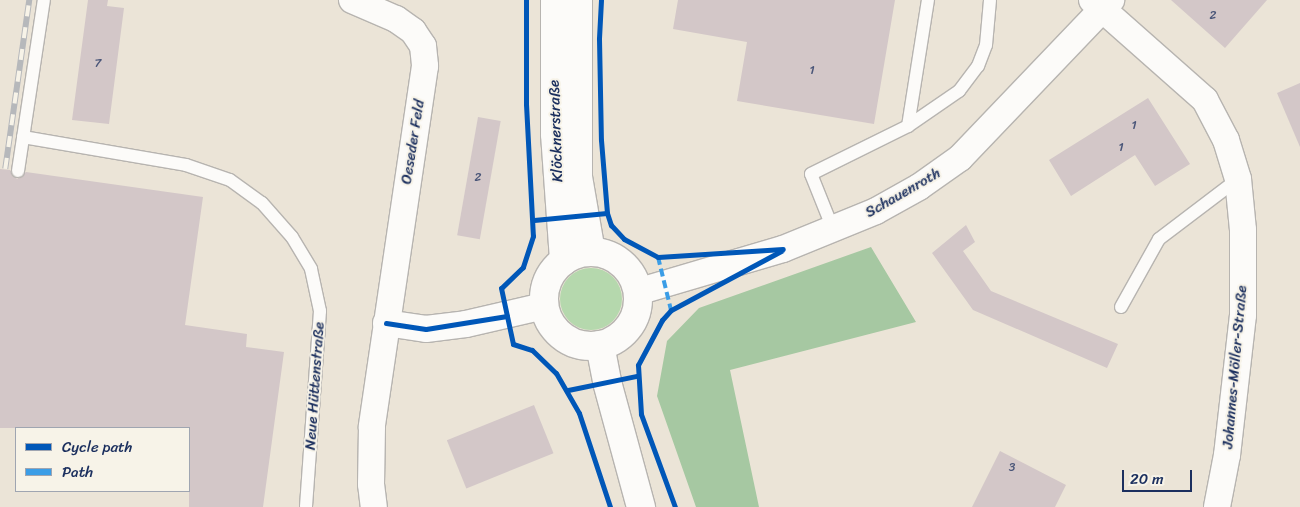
<!DOCTYPE html>
<meta charset="utf-8">
<style>
body{margin:0}
#map{position:relative;width:1300px;height:507px;overflow:hidden;background:#ebe4d7;font-family:Sriracha,sans-serif}
div>[style]{position:absolute}
[style*='--x']{left:calc(var(--x)*1px);top:calc(var(--y)*1px);width:calc(var(--w)*1px);rotate:calc(var(--a)*1deg)}
.green>*{inset:0;background:#b5d8ad}
.round{border-radius:50%}
.forest>*{inset:0;background:#a6c8a2}
.building>*{inset:0;background:#d3c7c8;transform-origin:0 0}
.roads{filter:drop-shadow(1px 0 #b7b4b0) drop-shadow(-1px 0 #b7b4b0) drop-shadow(0 1px #b7b4b0) drop-shadow(0 -1px #b7b4b0)}
.service>*{height:12px;margin:-6px;padding:0 6px;transform-origin:6px;border-radius:6px;background:#fcfbf9}
.minor>*{height:26px;margin:-13px;padding:0 13px;transform-origin:13px;border-radius:13px;background:#fcfbf9}
.secondary>*{height:28px;margin:-14px;padding:0 14px;transform-origin:14px;border-radius:14px;background:#fcfbf9}
.secondary>.ring{margin:-14px;padding:0;box-sizing:content-box;background:none;border:28px solid #fcfbf9;border-radius:50%}
.rail>*{height:5.5px;margin-top:-2.75px;transform-origin:0;background:repeating-linear-gradient(90deg,#f7f3e8 0 11px,#b6b8bb 0 22px);box-sizing:border-box;border-block:1px solid #b6b8bb}
.quiet>*{height:4px;margin-top:-2px;transform-origin:0;background:repeating-linear-gradient(90deg,#3b9de6 0 8px,transparent 0 12px)}
.cycleway>*{height:5px;margin:-2.5px;padding:0 2.5px;transform-origin:2.5px;border-radius:2.5px;background:#0057b8}
span{translate:-50% -50%;white-space:nowrap;text-align:center;line-height:1.15;-webkit-text-stroke:4px #f7f3e8;paint-order:stroke}
.number-label{font-size:12px;color:#495578}
.number-label span{-webkit-text-stroke-width:0}
.street-label{font-size:15px;color:#1b2f5e}
.legend{position:absolute;left:15px;top:427px;width:175px;height:65px;box-sizing:border-box;background:#f7f3e8;border:1px solid #9fa5b1;margin:0;padding:6px 9px;list-style:none;font-size:15px;color:#1b2f5e}
.legend li{display:flex;align-items:center;gap:10px;height:25px}
.legend b{width:25px;border:1px solid #9fa5b1}
.scale{position:absolute;left:1122px;top:470px;width:70px;height:22px;box-sizing:border-box;border:2px solid #1b2f5e;border-top:0;padding-left:6px;font-size:15px;line-height:18px;white-space:nowrap;color:#1b2f5e;-webkit-text-stroke:4px #f7f3e8;paint-order:stroke}
</style>
<div id="map">
<div class="green">
<i class="round" style="left:560px;top:268px;width:62px;height:62px"></i>
</div>
<div class="forest">
<i style="clip-path:polygon(871px 247px,916px 322px,730px 370px,759px 507px,696px 507px,657px 396px,667px 341px,699px 308px)"></i>
</div>
<div class="building">
<i style="clip-path:polygon(88px 0,108px 0,107px 6px,124px 8px,109px 124px,72px 120px)"></i>
<i style="clip-path:polygon(678px 0,895px 0,874px 124px,737px 101px,747px 42px,673px 29px)"></i>
<i style="clip-path:polygon(1171px 0,1267px 0,1225px 48px)"></i>
<i style="clip-path:polygon(1300px 83px,1300px 147px,1277px 93px)"></i>
<i style="clip-path:polygon(1148px 98px,1190px 164px,1155px 186px,1135px 155px,1071px 196px,1049px 160px)"></i>
<i style="left:478px;top:117px;width:23px;height:120px;rotate:10deg"></i>
<i style="clip-path:polygon(0 169px,10px 170px,17px 179px,26px 172px,203px 197px,185px 325px,247px 334px,246px 347px,284px 352px,263px 507px,189px 507px,189px 428px,0 428px)"></i>
<i style="clip-path:polygon(966px 225px,975px 242px,963px 251px,991px 291px,1118px 344px,1107px 368px,973px 310px,932px 253px)"></i>
<i style="left:534px;top:405px;width:52px;height:94px;rotate:68deg"></i>
<i style="clip-path:polygon(1000px 451px,1066px 485px,1055px 507px,972px 507px)"></i>
</div>
<div class="roads">
<div class="service">
<i style="--x:908;--y:126;--w:62;--a:-34.5"></i>
<i style="--x:959;--y:91;--w:31;--a:-53"></i>
<i style="--x:978;--y:66;--w:22;--a:-69"></i>
<i style="--x:986;--y:45;--w:45;--a:-84.9"></i>
<i style="--x:23;--y:137;--w:165;--a:9.7"></i>
<i style="--x:186;--y:165;--w:46;--a:18.8"></i>
<i style="--x:230;--y:180;--w:39;--a:36"></i>
<i style="--x:262;--y:203;--w:45;--a:48.6"></i>
<i style="--x:292;--y:237;--w:37;--a:59"></i>
<i style="--x:311;--y:269;--w:43;--a:77.9"></i>
<i style="--x:320;--y:311;--w:196;--a:94.1"></i>
<i style="--x:18;--y:171;--w:173;--a:-81.4"></i>
<i style="--x:833;--y:229;--w:59;--a:-111.8"></i>
<i style="--x:811;--y:174;--w:108;--a:-26.3"></i>
<i style="--x:908;--y:126;--w:128;--a:-81"></i>
<i style="--x:1121;--y:307;--w:78;--a:-60.8"></i>
<i style="--x:1159;--y:239;--w:99;--a:-37.2"></i>
</div>
<div class="minor">
<i style="--x:352;--y:0;--w:48;--a:23.4"></i>
<i style="--x:396;--y:19;--w:21;--a:35"></i>
<i style="--x:413;--y:31;--w:18;--a:56"></i>
<i style="--x:423;--y:46;--w:20;--a:84"></i>
<i style="--x:425;--y:66;--w:365;--a:98.4"></i>
<i style="--x:372;--y:427;--w:57;--a:91"></i>
<i style="--x:371;--y:484;--w:23;--a:83"></i>
<i style="--x:1092;--y:0;--w:151;--a:41.5"></i>
<i style="--x:1205;--y:100;--w:45;--a:62.3"></i>
<i style="--x:1226;--y:140;--w:41;--a:72.9"></i>
<i style="--x:1238;--y:179;--w:51;--a:84.4"></i>
<i style="--x:1243;--y:230;--w:85;--a:90"></i>
<i style="--x:1243;--y:315;--w:141;--a:96.5"></i>
<i style="--x:1227;--y:455;--w:53;--a:100.9"></i>
<i style="--x:637;--y:292;--w:152;--a:-16.4"></i>
<i style="--x:783;--y:249;--w:100;--a:-22.2"></i>
<i style="--x:876;--y:211;--w:49;--a:-29.2"></i>
<i style="--x:919;--y:187;--w:50;--a:-35.3"></i>
<i style="--x:960;--y:158;--w:219;--a:-46.3"></i>
<i style="--x:386;--y:323;--w:40;--a:8.5"></i>
<i style="--x:426;--y:329;--w:40;--a:-7.1"></i>
<i style="--x:466;--y:324;--w:80;--a:-13"></i>
</div>
<div class="secondary">
<i style="--x:555;--y:0;--w:134;--a:90"></i>
<i style="--x:555;--y:134;--w:127;--a:85.9"></i>
<i style="--x:578;--y:0;--w:177;--a:90"></i>
<i style="--x:578;--y:177;--w:76;--a:80.2"></i>
<i class="ring" style="left:544px;top:252px;width:66px;height:66px"></i>
<i style="--x:600;--y:345;--w:38;--a:79"></i>
<i style="--x:607;--y:382;--w:130;--a:74.8"></i>
</div>
</div>
<div class="rail">
<i style="--x:5;--y:169;--w:171;--a:-81.9"></i>
</div>
<div class="quiet">
<i style="--x:658;--y:257;--w:55;--a:76.2"></i>
</div>
<div class="cycleway">
<i style="--x:526;--y:0;--w:104;--a:90"></i>
<i style="--x:526;--y:104;--w:132;--a:87"></i>
<i style="--x:533;--y:236;--w:33;--a:108"></i>
<i style="--x:523;--y:267;--w:30;--a:136"></i>
<i style="--x:501;--y:288;--w:57;--a:77.9"></i>
<i style="--x:513;--y:344;--w:20;--a:18"></i>
<i style="--x:532;--y:350;--w:33;--a:44"></i>
<i style="--x:556;--y:373;--w:46;--a:60.1"></i>
<i style="--x:579;--y:413;--w:99;--a:71.7"></i>
<i style="--x:601;--y:0;--w:39;--a:93"></i>
<i style="--x:599;--y:39;--w:101;--a:88.9"></i>
<i style="--x:601;--y:140;--w:73;--a:85.3"></i>
<i style="--x:607;--y:213;--w:13;--a:72"></i>
<i style="--x:611;--y:225;--w:19;--a:47"></i>
<i style="--x:624;--y:239;--w:38;--a:28"></i>
<i style="--x:658;--y:257;--w:125;--a:-3.7"></i>
<i style="--x:534;--y:220;--w:73;--a:-5.5"></i>
<i style="--x:386;--y:323;--w:40;--a:8.5"></i>
<i style="--x:426;--y:329;--w:82;--a:-9.1"></i>
<i style="--x:568;--y:390;--w:69;--a:-11.6"></i>
<i style="--x:675;--y:507;--w:99;--a:-110.1"></i>
<i style="--x:641;--y:414;--w:49;--a:-93.5"></i>
<i style="--x:638;--y:365;--w:51;--a:-61.9"></i>
<i style="--x:662;--y:320;--w:13;--a:-48"></i>
<i style="--x:671;--y:310;--w:125;--a:-28.2"></i>
</div>
<div class="number-label">
<span style="left:1213px;top:16px">2</span>
<span style="left:98px;top:64px">7</span>
<span style="left:812px;top:71px">1</span>
<span style="left:1134px;top:126px">1</span>
<span style="left:1121px;top:148px">1</span>
<span style="left:478px;top:178px">2</span>
<span style="left:1012px;top:468px">3</span>
</div>
<div class="street-label">
<span style="left:556px;top:131px;rotate:-92deg">Klöcknerstraße</span>
<span style="left:413px;top:142px;rotate:-81deg">Oeseder Feld</span>
<span style="left:903px;top:193px;rotate:-30deg">Schauenroth</span>
<span style="left:1235px;top:367px;rotate:-85deg">Johannes-Möller-Straße</span>
<span style="left:315px;top:386px;rotate:-86deg">Neue Hüttenstraße</span>
</div>
<ul class="legend">
<li><b style="height:6px;background:#0057b8"></b>Cycle path</li>
<li><b style="height:6px;background:#3b9de6"></b>Path</li>
</ul>
<div class="scale">20 m</div>
</div>
